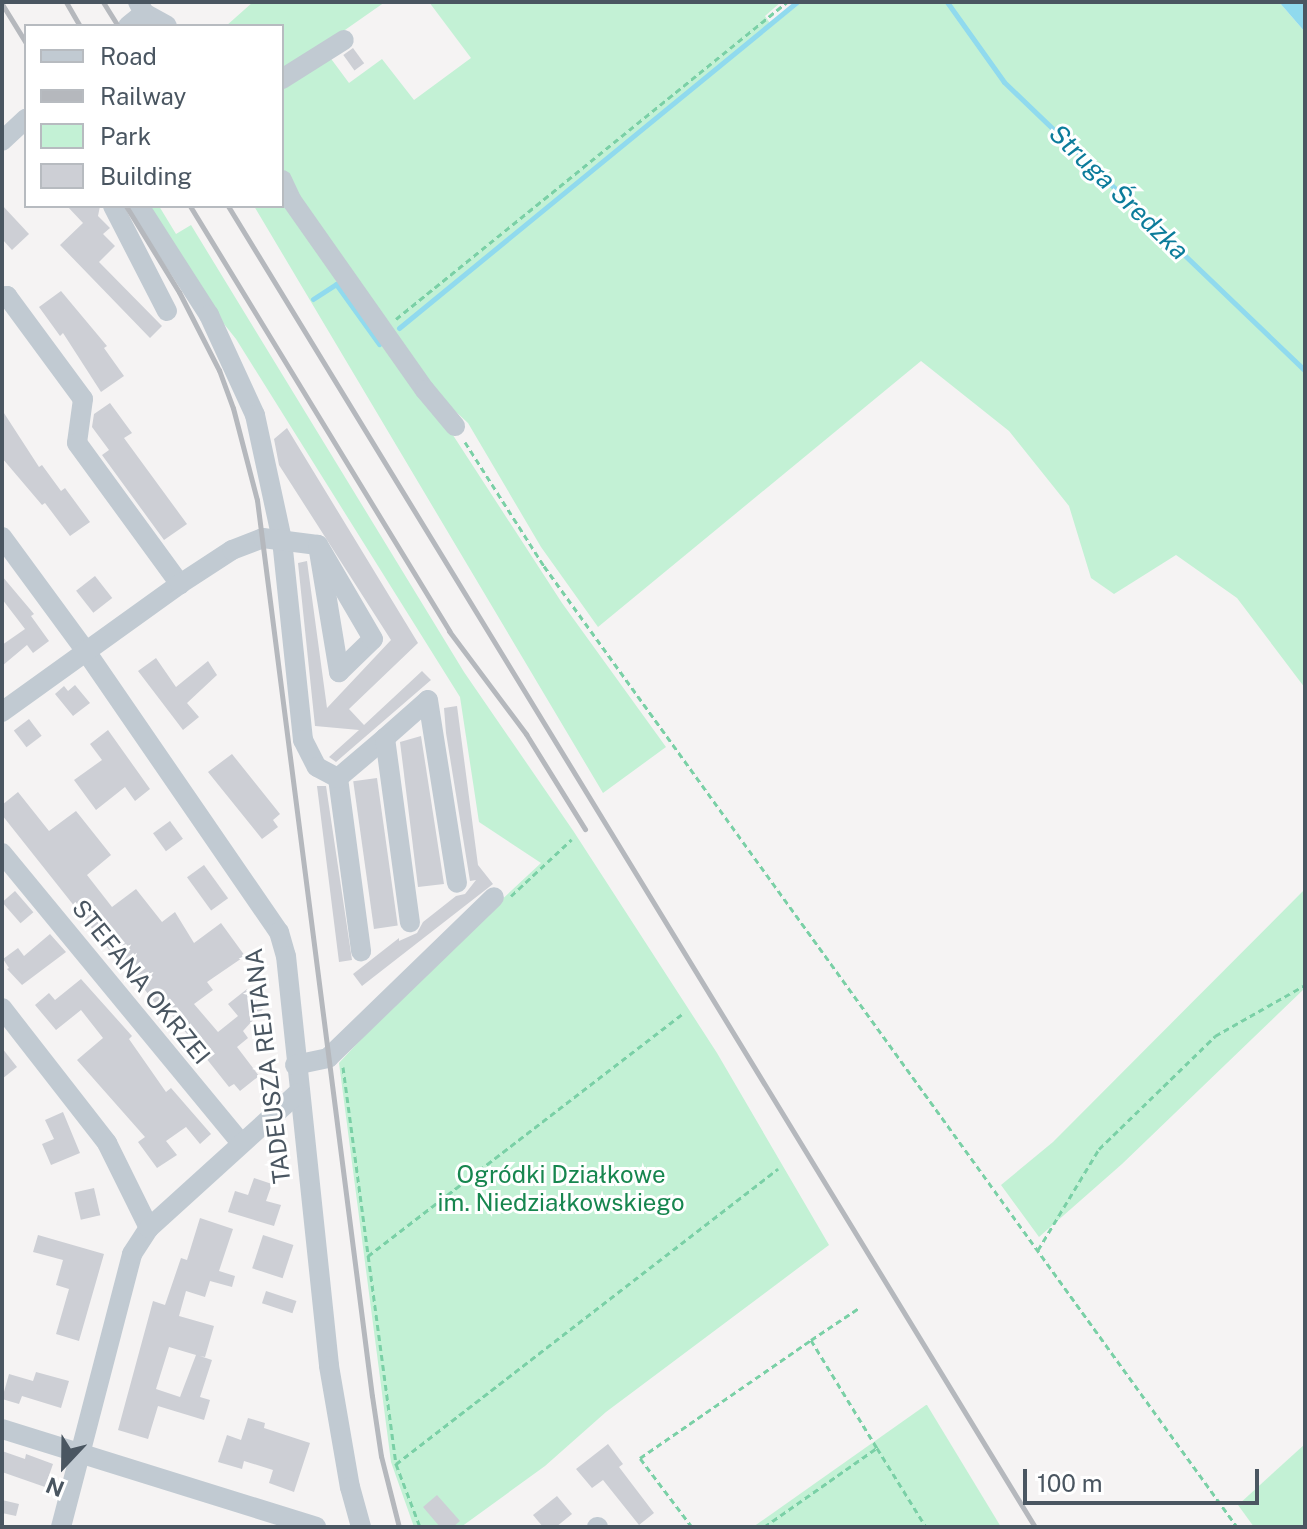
<!DOCTYPE html>
<meta charset="utf-8">
<style>
body{margin:0}
#map{position:relative;width:1307px;height:1529px;overflow:hidden;background:#f5f3f3;font-family:"Public Sans",sans-serif}
div>[style]{position:absolute}
[style*='--x']{left:calc(var(--x)*1px);top:calc(var(--y)*1px);width:calc(var(--w)*1px);rotate:calc(var(--a)*1deg)}
.green>*{inset:0;background:#c3f1d5}
.water>*{inset:0;background:#90daee}
.stream>*{height:5px;margin:-2.5px;padding:0 2.5px;transform-origin:2.5px;border-radius:2.5px;background:#90daee}
.building>*{inset:0;background:#cdcfd5;transform-origin:0 0}
.path>*{height:3px;margin-top:-1.5px;transform-origin:0;background:repeating-linear-gradient(90deg,#7ad0a6 0 6px,transparent 0 10px)}
.minor>*{height:20px;margin:-10px;padding:0 10px;transform-origin:10px;border-radius:10px;background:#c1cad2}
.rail>*{height:5px;margin:-2.5px;padding:0 2.5px;transform-origin:2.5px;border-radius:2.5px;background:#b5b8bd}
span{translate:-50% -50%;white-space:nowrap;text-align:center;line-height:1.15;-webkit-text-stroke:6px #fff;paint-order:stroke}
.street-label{font-size:24px;color:#4a5661}
.park-label{font-size:24px;color:#17864f}
.water-label{font-size:26px;color:#0c7c9b;font-style:italic}
.frame{position:absolute;inset:0;border:4px solid #4a5661;pointer-events:none}
.legend{position:absolute;left:24px;top:24px;width:260px;height:184px;box-sizing:border-box;background:#fff;border:2px solid #b7bbc0;margin:0;padding:10px 14px;list-style:none;font-size:24px;color:#4a5661}
.legend li{display:flex;align-items:center;gap:16px;height:40px}
.legend b{width:40px;border:2px solid #b7bbc0}
.north{position:absolute;left:24px;top:1425px;width:80px;height:80px;-webkit-text-stroke:6px #fff;paint-order:stroke;rotate:202deg;font-size:22px;font-weight:700;line-height:32px;text-align:center;color:#4a5661}
.north::after{content:'';display:block;margin:auto;width:28px;height:36px;background:#4a5661;clip-path:polygon(50% 0,100% 100%,50% 72%,0 100%)}
.scale{position:absolute;left:1023px;top:1469px;width:236px;height:36px;box-sizing:border-box;border:4px solid #4a5661;border-top:0;padding-left:10px;font-size:24px;line-height:28px;white-space:nowrap;color:#4a5661;-webkit-text-stroke:6px #fff;paint-order:stroke}
</style>
<div id="map">
<div class="green">
<i style="clip-path:polygon(253px 2px,385px 2px,282px 74px,282px 26px,226px 26px)"></i>
<i style="clip-path:polygon(429px 2px,781px 2px,765px 16px,772px 26px,802px 2px,1279px 2px,1305px 32px,1305px 688px,1237px 598px,1176px 555px,1114px 594px,1091px 578px,1069px 506px,1009px 431px,921px 361px,598px 627px,541px 547px,468px 423px,428px 386px,296px 199px,282px 168px,282px 83px,329px 56px,349px 83px,382px 59px,414px 100px,471px 58px)"></i>
<i style="clip-path:polygon(282px 198px,449px 429px,562px 603px,666px 747px,603px 793px,254px 206px,282px 206px)"></i>
<i style="clip-path:polygon(147px 206px,159px 206px,176px 234px,191px 225px,464px 672px,574px 832px,717px 1053px,829px 1245px,606px 1412px,545px 1466px,461px 1527px,414px 1527px,391px 1462px,339px 1063px,419px 977px,541px 863px,479px 822px,460px 697px,236px 339px,212px 309px)"></i>
<i style="clip-path:polygon(1305px 889px,1305px 988px,1122px 1164px,1039px 1237px,1001px 1185px,1053px 1142px)"></i>
<i style="clip-path:polygon(927px 1405px,1001px 1527px,753px 1527px,926px 1405px)"></i>
<i style="clip-path:polygon(1305px 1444px,1305px 1527px,1254px 1527px,1238px 1505px)"></i>
</div>
<div class="water">
<i style="clip-path:polygon(1279px 2px,1305px 2px,1305px 32px)"></i>
</div>
<div class="stream">
<i style="--x:947;--y:2;--w:98;--a:54.5"></i>
<i style="--x:1004;--y:82;--w:417;--a:43.8"></i>
<i style="--x:313;--y:299;--w:27;--a:-33"></i>
<i style="--x:336;--y:284;--w:74;--a:54.4"></i>
<i style="--x:399;--y:328;--w:514;--a:-39.32"></i>
</div>
<div class="building">
<i style="left:353px;top:48px;width:19px;height:12px;rotate:54deg"></i>
<i style="clip-path:polygon(2px 205px,29px 234px,12px 250px,2px 239px)"></i>
<i style="clip-path:polygon(67px 206px,100px 206px,98px 216px,110px 228px,103px 234px,115px 246px,99px 262px,162px 326px,150px 338px,60px 245px,83px 223px)"></i>
<i style="clip-path:polygon(61px 291px,107px 346px,104px 348px,124px 376px,101px 392px,63px 333px,60px 336px,39px 307px)"></i>
<i style="clip-path:polygon(110px 403px,132px 433px,124px 438px,187px 524px,164px 540px,102px 455px,109px 450px,92px 427px,94px 414px)"></i>
<i style="clip-path:polygon(2px 410px,39px 467px,42px 465px,61px 491px,65px 488px,90px 522px,70px 536px,45px 503px,42px 505px,2px 458px)"></i>
<i style="clip-path:polygon(287px 428px,418px 643px,349px 709px,364px 725px,422px 671px,431px 680px,336px 762px,329px 757px,359px 730px,315px 726px,298px 563px,307px 561px,327px 708px,391px 640px,279px 465px,274px 439px)"></i>
<i style="clip-path:polygon(2px 576px,34px 614px,31px 616px,49px 641px,33px 653px,27px 645px,2px 666px,2px 645px,25px 629px,2px 599px)"></i>
<i style="left:95px;top:576px;width:28px;height:24px;rotate:52deg"></i>
<i style="clip-path:polygon(156px 658px,176px 687px,208px 661px,217px 675px,187px 703px,199px 717px,183px 730px,138px 671px)"></i>
<i style="clip-path:polygon(75px 685px,90px 703px,73px 716px,55px 694px,64px 686px,68px 691px)"></i>
<i style="clip-path:polygon(457px 706px,478px 865px,493px 884px,362px 986px,353px 974px,399px 938px,399px 941px,417px 933px,423px 922px,456px 896px,465px 894px,476px 880px,470px 881px,446px 733px,444px 708px)"></i>
<i style="left:29px;top:719px;width:21px;height:19px;rotate:53deg"></i>
<i style="clip-path:polygon(108px 730px,150px 789px,135px 801px,125px 787px,96px 810px,74px 780px,102px 760px,90px 744px)"></i>
<i style="clip-path:polygon(421px 736px,444px 884px,418px 887px,400px 742px)"></i>
<i style="clip-path:polygon(232px 754px,280px 814px,273px 820px,278px 827px,262px 839px,208px 772px)"></i>
<i style="left:377px;top:778px;width:149px;height:24px;rotate:82deg"></i>
<i style="clip-path:polygon(317px 786px,326px 786px,352px 960px,339px 962px)"></i>
<i style="clip-path:polygon(18px 792px,49px 831px,76px 811px,111px 855px,87px 875px,112px 907px,136px 889px,162px 922px,175px 912px,194px 943px,221px 923px,245px 956px,207px 982px,213px 990px,194px 1004px,218px 1032px,238px 1016px,228px 1004px,247px 989px,263px 1009px,243px 1031px,248px 1038px,237px 1047px,259px 1076px,240px 1091px,234px 1084px,229px 1087px,171px 1014px,166px 1017px,128px 968px,125px 970px,2px 815px,2px 805px)"></i>
<i style="left:170px;top:821px;width:22px;height:21px;rotate:54deg"></i>
<i style="left:204px;top:865px;width:41px;height:21px;rotate:54deg"></i>
<i style="left:15px;top:891px;width:28px;height:17px;rotate:49deg"></i>
<i style="clip-path:polygon(50px 934px,66px 952px,22px 985px,7px 969px,9px 968px,3px 959px,18px 948px,24px 956px)"></i>
<i style="clip-path:polygon(81px 979px,132px 1036px,129px 1039px,166px 1092px,171px 1088px,211px 1134px,200px 1144px,186px 1127px,166px 1141px,177px 1155px,157px 1168px,138px 1142px,145px 1137px,77px 1060px,103px 1038px,81px 1010px,56px 1030px,35px 1005px,49px 993px,55px 1000px)"></i>
<i style="clip-path:polygon(2px 1048px,17px 1067px,2px 1079px)"></i>
<i style="clip-path:polygon(63px 1112px,80px 1153px,51px 1165px,42px 1144px,54px 1139px,45px 1120px)"></i>
<i style="clip-path:polygon(254px 1178px,272px 1184px,266px 1201px,281px 1205px,274px 1226px,228px 1212px,235px 1191px,248px 1195px)"></i>
<i style="left:94px;top:1188px;width:28px;height:20px;rotate:77deg"></i>
<i style="clip-path:polygon(evenodd,200px 1218px,233px 1229px,219px 1271px,235px 1276px,232px 1287px,210px 1281px,205px 1297px,186px 1291px,179px 1316px,214px 1326px,205px 1357px,200px 1356px,212px 1360px,200px 1397px,210px 1400px,204px 1420px,158px 1406px,148px 1439px,118px 1430px,153px 1301px,165px 1305px,181px 1258px,187px 1260px,200px 1218px,169px 1347px,196px 1355px,180px 1397px,156px 1389px,169px 1347px)"></i>
<i style="clip-path:polygon(38px 1235px,104px 1254px,79px 1341px,56px 1334px,69px 1289px,56px 1285px,63px 1260px,33px 1252px)"></i>
<i style="left:263px;top:1235px;width:32px;height:35px;rotate:18deg"></i>
<i style="left:266px;top:1291px;width:32px;height:13px;rotate:18deg"></i>
<i style="clip-path:polygon(36px 1372px,69px 1381px,61px 1408px,22px 1396px,19px 1404px,2px 1399px,9px 1374px,33px 1381px)"></i>
<i style="clip-path:polygon(248px 1418px,265px 1423px,264px 1428px,310px 1443px,294px 1492px,269px 1483px,273px 1470px,244px 1461px,242px 1469px,218px 1462px,227px 1435px,241px 1440px)"></i>
<i style="clip-path:polygon(608px 1444px,623px 1464px,619px 1467px,654px 1513px,639px 1525px,603px 1480px,592px 1488px,576px 1469px)"></i>
<i style="clip-path:polygon(2px 1451px,25px 1459px,26px 1454px,53px 1464px,45px 1487px,2px 1472px)"></i>
<i style="clip-path:polygon(437px 1495px,460px 1521px,453px 1527px,440px 1527px,423px 1507px)"></i>
<i style="clip-path:polygon(557px 1496px,572px 1514px,556px 1527px,543px 1527px,533px 1515px)"></i>
<i style="clip-path:polygon(2px 1500px,19px 1504px,16px 1516px,2px 1513px)"></i>
</div>
<div class="path">
<i style="--x:396;--y:319;--w:503;--a:-39.03"></i>
<i style="--x:465;--y:442;--w:147;--a:57.5"></i>
<i style="--x:544;--y:566;--w:1185;--a:54.2"></i>
<i style="--x:511;--y:896;--w:83;--a:-43.1"></i>
<i style="--x:343;--y:1067;--w:401;--a:82.4"></i>
<i style="--x:396;--y:1464;--w:67;--a:69.1"></i>
<i style="--x:1038;--y:1250;--w:118;--a:-58.9"></i>
<i style="--x:1099;--y:1149;--w:162;--a:-44.2"></i>
<i style="--x:1215;--y:1036;--w:103;--a:-29.5"></i>
<i style="--x:368;--y:1256;--w:398;--a:-37.6"></i>
<i style="--x:811;--y:1340;--w:58;--a:-33.7"></i>
<i style="--x:396;--y:1464;--w:483;--a:-37.7"></i>
<i style="--x:692;--y:1527;--w:86;--a:-127"></i>
<i style="--x:640;--y:1458;--w:208;--a:-34.6"></i>
<i style="--x:811;--y:1340;--w:127;--a:58.6"></i>
<i style="--x:764;--y:1527;--w:138;--a:-35"></i>
<i style="--x:877;--y:1448;--w:93;--a:58.2"></i>
</div>
<div class="minor">
<i style="--x:138;--y:2;--w:13;--a:61"></i>
<i style="--x:144;--y:13;--w:26;--a:29"></i>
<i style="--x:128;--y:26;--w:21;--a:-39"></i>
<i style="--x:282;--y:79;--w:73;--a:-32.2"></i>
<i style="--x:2;--y:141;--w:33;--a:-43"></i>
<i style="--x:282;--y:180;--w:23;--a:65"></i>
<i style="--x:292;--y:201;--w:231;--a:54.9"></i>
<i style="--x:425;--y:390;--w:47;--a:50.2"></i>
<i style="--x:113;--y:206;--w:118;--a:62.8"></i>
<i style="--x:139;--y:206;--w:130;--a:57.3"></i>
<i style="--x:209;--y:315;--w:110;--a:65.3"></i>
<i style="--x:255;--y:415;--w:128;--a:77.8"></i>
<i style="--x:282;--y:540;--w:201;--a:84"></i>
<i style="--x:303;--y:740;--w:30;--a:63"></i>
<i style="--x:317;--y:767;--w:24;--a:28"></i>
<i style="--x:338;--y:778;--w:175;--a:82.4"></i>
<i style="--x:2;--y:299;--w:6;--a:-31"></i>
<i style="--x:7;--y:296;--w:128;--a:53.6"></i>
<i style="--x:83;--y:399;--w:44;--a:97.8"></i>
<i style="--x:77;--y:443;--w:175;--a:53.9"></i>
<i style="--x:2;--y:537;--w:140;--a:53.7"></i>
<i style="--x:85;--y:650;--w:342;--a:55.5"></i>
<i style="--x:279;--y:932;--w:25;--a:74"></i>
<i style="--x:286;--y:956;--w:412;--a:84"></i>
<i style="--x:329;--y:1366;--w:123;--a:80.2"></i>
<i style="--x:350;--y:1487;--w:41;--a:74.6"></i>
<i style="--x:2;--y:712;--w:219;--a:-35.7"></i>
<i style="--x:180;--y:584;--w:62;--a:-33.2"></i>
<i style="--x:232;--y:550;--w:33;--a:-21"></i>
<i style="--x:263;--y:538;--w:55;--a:7.3"></i>
<i style="--x:318;--y:545;--w:129;--a:80.6"></i>
<i style="--x:339;--y:672;--w:47;--a:-44.1"></i>
<i style="--x:373;--y:639;--w:109;--a:-120.3"></i>
<i style="--x:385;--y:738;--w:57;--a:-41.5"></i>
<i style="--x:428;--y:700;--w:185;--a:81"></i>
<i style="--x:338;--y:778;--w:62;--a:-40.4"></i>
<i style="--x:385;--y:738;--w:186;--a:82.3"></i>
<i style="--x:2;--y:853;--w:376;--a:50.5"></i>
<i style="--x:2;--y:1008;--w:171;--a:52.1"></i>
<i style="--x:107;--y:1143;--w:95;--a:63.7"></i>
<i style="--x:295;--y:1065;--w:34;--a:-12"></i>
<i style="--x:328;--y:1058;--w:231;--a:-44.1"></i>
<i style="--x:2;--y:1429;--w:329;--a:17.3"></i>
<i style="--x:61;--y:1527;--w:282;--a:-75.4"></i>
<i style="--x:132;--y:1254;--w:31;--a:-57"></i>
<i style="--x:149;--y:1228;--w:201;--a:-42.2"></i>
<i style="--x:597;--y:1527;--w:1;--a:0"></i>
</div>
<div class="rail">
<i style="--x:66;--y:2;--w:28;--a:60"></i>
<i style="--x:103;--y:2;--w:28;--a:58"></i>
<i style="--x:2;--y:4;--w:46;--a:58.4"></i>
<i style="--x:126;--y:206;--w:101;--a:58.4"></i>
<i style="--x:179;--y:292;--w:88;--a:62.9"></i>
<i style="--x:219;--y:370;--w:40;--a:69.8"></i>
<i style="--x:233;--y:408;--w:95;--a:75.4"></i>
<i style="--x:257;--y:500;--w:903;--a:82.69"></i>
<i style="--x:372;--y:1396;--w:61;--a:81.5"></i>
<i style="--x:381;--y:1456;--w:73;--a:75.8"></i>
<i style="--x:190;--y:206;--w:498;--a:58.6"></i>
<i style="--x:449;--y:631;--w:129;--a:53.2"></i>
<i style="--x:526;--y:734;--w:112;--a:58.2"></i>
<i style="--x:228;--y:206;--w:1548;--a:58.58"></i>
</div>
<div class="street-label">
<span style="left:141px;top:982px;rotate:51deg">STEFANA OKRZEI</span>
<span style="left:268px;top:1066px;rotate:-97deg">TADEUSZA REJTANA</span>
</div>
<div class="park-label">
<span style="left:561px;top:1189px">Ogródki Działkowe<br>im. Niedziałkowskiego</span>
</div>
<div class="water-label">
<span style="left:1119px;top:192px;rotate:44deg">Struga Średzka</span>
</div>
<div class="frame"></div>
<ul class="legend">
<li><b style="height:10px;background:#c1cad2"></b>Road</li>
<li><b style="height:10px;background:#b5b8bd"></b>Railway</li>
<li><b style="height:22px;background:#c3f1d5"></b>Park</li>
<li><b style="height:22px;background:#cdcfd5"></b>Building</li>
</ul>
<div class="north">N</div>
<div class="scale">100 m</div>
</div>
